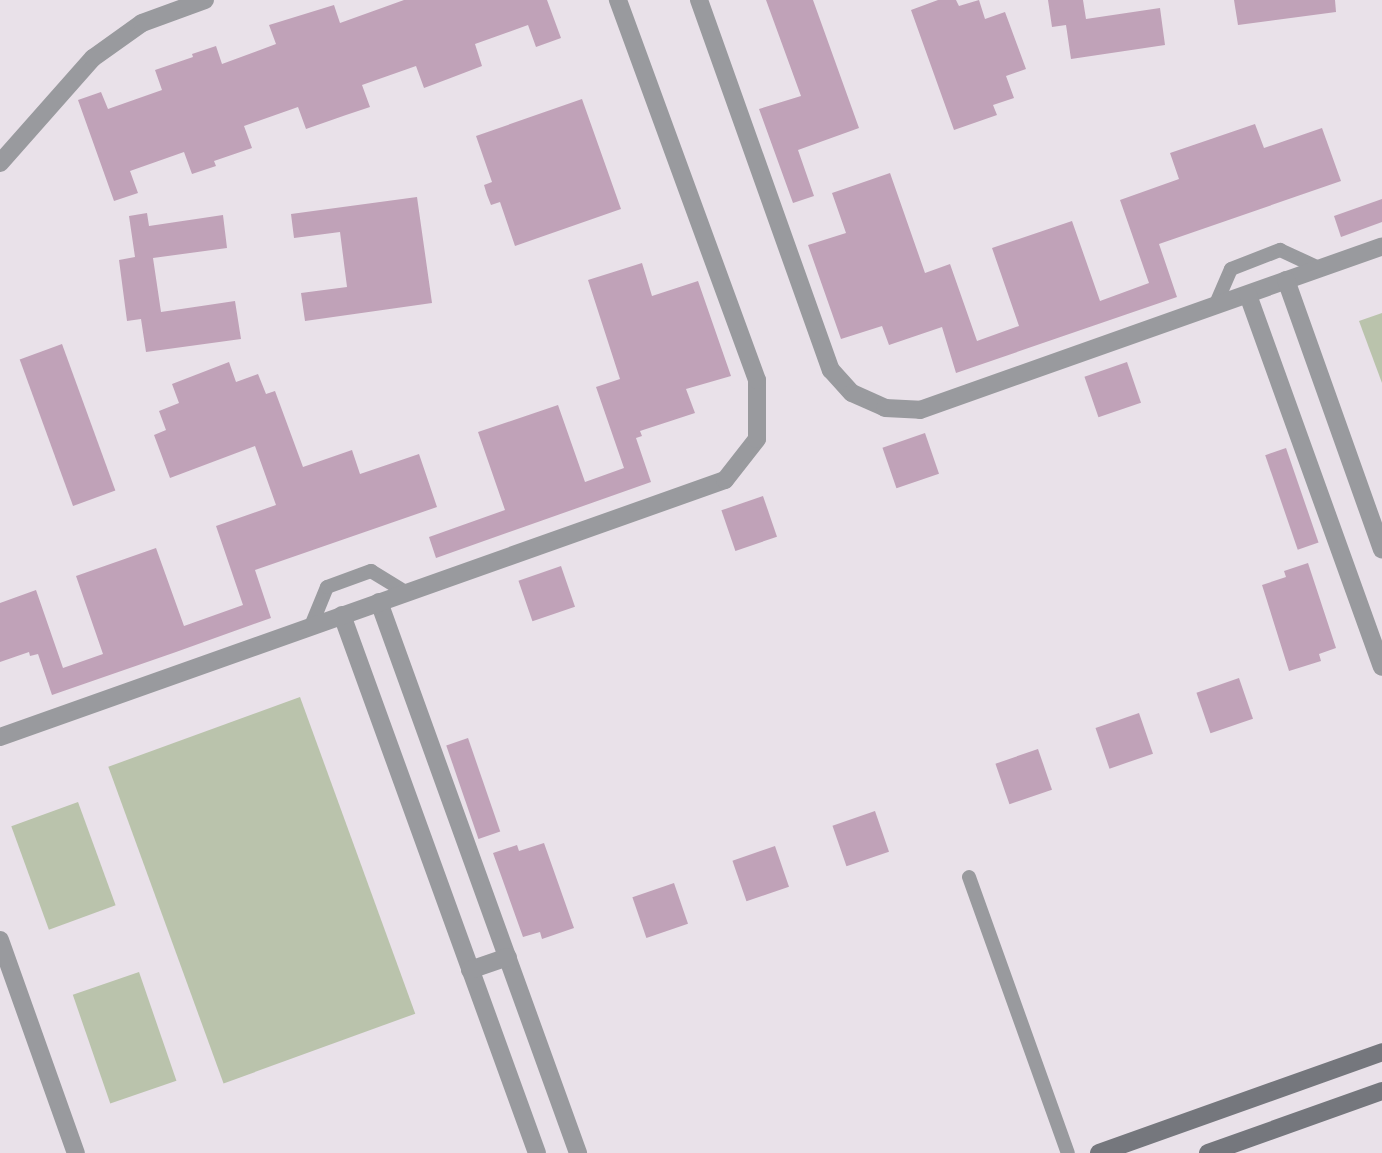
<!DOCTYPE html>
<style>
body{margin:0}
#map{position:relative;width:1382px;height:1153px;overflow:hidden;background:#e9e1e9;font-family:"Times New Roman",serif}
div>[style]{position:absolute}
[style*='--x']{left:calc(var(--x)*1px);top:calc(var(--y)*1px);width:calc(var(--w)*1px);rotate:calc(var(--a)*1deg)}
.green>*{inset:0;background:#bac3ac;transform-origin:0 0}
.building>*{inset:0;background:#c0a2b8;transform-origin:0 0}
.lane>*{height:14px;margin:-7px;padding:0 7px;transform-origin:7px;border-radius:7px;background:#999a9e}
.street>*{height:18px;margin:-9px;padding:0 9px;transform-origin:9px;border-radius:9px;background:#999a9e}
.secondary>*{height:18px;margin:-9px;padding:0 9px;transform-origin:9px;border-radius:9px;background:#75777d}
span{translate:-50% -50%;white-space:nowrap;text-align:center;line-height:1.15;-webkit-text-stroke:6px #fff;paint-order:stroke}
</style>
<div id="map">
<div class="green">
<i style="clip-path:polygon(1382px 313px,1382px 383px,1359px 321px)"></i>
<i style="left:300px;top:697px;width:337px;height:204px;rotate:70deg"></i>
<i style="left:78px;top:802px;width:110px;height:71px;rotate:70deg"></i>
<i style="left:139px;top:972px;width:115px;height:70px;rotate:71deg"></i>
</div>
<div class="building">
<i style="clip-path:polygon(404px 0,547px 0,561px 38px,536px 47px,528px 25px,475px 44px,482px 66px,448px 79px,424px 88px,416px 66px,362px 85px,370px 107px,346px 115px,306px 129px,298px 107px,244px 126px,252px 148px,214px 161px,216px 166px,192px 174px,184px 152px,130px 171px,138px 193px,114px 201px,78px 100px,101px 92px,108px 109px,162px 90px,155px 70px,193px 57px,192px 54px,216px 46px,222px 64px,276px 44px,269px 25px,334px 5px,340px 23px)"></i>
<i style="clip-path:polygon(766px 0,813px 0,859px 128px,798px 150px,814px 196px,793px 203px,759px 109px,801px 96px)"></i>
<i style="clip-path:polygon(938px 0,956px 0,959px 6px,979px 0,985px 19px,1005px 12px,1026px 69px,1006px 76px,1014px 98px,993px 105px,997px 115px,954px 130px,911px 10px)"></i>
<i style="clip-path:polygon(1048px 0,1083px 0,1086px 19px,1160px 8px,1165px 45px,1071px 59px,1066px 25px,1052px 27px)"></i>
<i style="clip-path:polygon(1234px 0,1335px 0,1336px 12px,1238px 25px)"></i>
<i style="clip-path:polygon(582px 99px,621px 209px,515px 246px,500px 202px,491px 205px,487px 195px,484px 185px,492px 182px,476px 136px)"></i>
<i style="clip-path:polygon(1255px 124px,1264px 148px,1322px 128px,1341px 181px,1159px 244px,1177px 297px,956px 373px,942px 327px,889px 345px,882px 326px,841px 339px,808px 245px,846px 233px,832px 193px,890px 173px,925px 273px,950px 264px,977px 341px,1019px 326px,992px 248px,1072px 221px,1100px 301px,1149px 283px,1120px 200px,1179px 179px,1170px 153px)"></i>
<i style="clip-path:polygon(417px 197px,432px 303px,305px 321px,301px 293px,347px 287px,340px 232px,294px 238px,291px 214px)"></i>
<i style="clip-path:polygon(1382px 199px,1382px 222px,1341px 237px,1334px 216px)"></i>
<i style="clip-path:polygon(147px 213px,149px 226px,223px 215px,227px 248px,153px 258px,161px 312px,235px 301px,241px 339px,146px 352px,141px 319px,127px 321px,119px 260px,135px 257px,129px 216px)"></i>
<i style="clip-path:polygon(642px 263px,652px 296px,698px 281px,731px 376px,686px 389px,695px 413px,640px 431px,642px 436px,636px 438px,651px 482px,436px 558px,429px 537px,505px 510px,478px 432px,558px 405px,585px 482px,624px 468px,596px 387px,620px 379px,588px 280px)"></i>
<i style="left:62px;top:344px;width:156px;height:45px;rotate:70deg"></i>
<i style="clip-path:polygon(229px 362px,236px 382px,258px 374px,266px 394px,275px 391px,303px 467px,352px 450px,360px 474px,419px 454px,437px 507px,255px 570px,271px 618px,176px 652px,52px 695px,38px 654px,30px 656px,29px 652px,0 662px,0 603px,36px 590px,63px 668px,103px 654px,76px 576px,156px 548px,184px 626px,243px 605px,216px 526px,276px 505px,255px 446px,170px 478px,154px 435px,166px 430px,159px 411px,179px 403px,172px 384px)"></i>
<i style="left:1127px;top:362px;width:43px;height:45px;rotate:71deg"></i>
<i style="left:925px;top:433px;width:43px;height:45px;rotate:71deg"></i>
<i style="left:1286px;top:448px;width:100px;height:22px;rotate:71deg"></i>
<i style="left:763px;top:496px;width:43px;height:44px;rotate:71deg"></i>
<i style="clip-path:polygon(1308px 563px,1336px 648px,1319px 654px,1321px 661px,1289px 671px,1262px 585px,1286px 577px,1284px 571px)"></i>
<i style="left:561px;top:566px;width:43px;height:45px;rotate:71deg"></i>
<i style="left:1239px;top:678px;width:43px;height:45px;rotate:71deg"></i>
<i style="left:1139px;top:713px;width:43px;height:46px;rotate:71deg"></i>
<i style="left:468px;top:738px;width:99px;height:23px;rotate:71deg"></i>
<i style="left:1038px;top:749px;width:43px;height:45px;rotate:71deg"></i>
<i style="left:875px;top:811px;width:43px;height:45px;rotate:71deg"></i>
<i style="clip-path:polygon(544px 843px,574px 928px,542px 939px,540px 932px,523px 937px,493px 853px,517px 845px,519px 851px)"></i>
<i style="left:775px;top:846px;width:43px;height:45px;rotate:71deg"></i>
<i style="left:674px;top:883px;width:43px;height:44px;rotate:71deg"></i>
</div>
<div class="lane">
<i style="--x:1215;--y:306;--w:40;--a:-66.6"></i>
<i style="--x:1231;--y:269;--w:53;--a:-21.2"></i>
<i style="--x:1280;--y:250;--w:43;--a:24.8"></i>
<i style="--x:311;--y:626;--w:42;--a:-67.7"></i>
<i style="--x:327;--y:587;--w:47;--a:-20"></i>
<i style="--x:371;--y:571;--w:42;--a:31.4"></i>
<i style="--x:969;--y:877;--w:293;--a:70.3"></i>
</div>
<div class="street">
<i style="--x:699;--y:0;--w:393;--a:70.4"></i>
<i style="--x:831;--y:370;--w:31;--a:48"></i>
<i style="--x:852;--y:393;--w:36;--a:24"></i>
<i style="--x:885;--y:408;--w:35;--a:3"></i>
<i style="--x:920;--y:410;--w:490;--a:-19.5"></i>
<i style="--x:0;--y:163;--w:140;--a:-48.5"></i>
<i style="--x:93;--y:58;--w:60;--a:-35.5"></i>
<i style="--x:142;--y:23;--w:67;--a:-20.1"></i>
<i style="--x:1286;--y:280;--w:286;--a:70.4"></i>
<i style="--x:1248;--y:295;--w:395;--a:70.2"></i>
<i style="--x:379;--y:602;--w:586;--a:70.14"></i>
<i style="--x:342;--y:615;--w:572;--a:70.08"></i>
<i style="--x:0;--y:737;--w:769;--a:-19.52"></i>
<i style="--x:725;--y:480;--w:52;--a:-52"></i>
<i style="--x:757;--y:439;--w:59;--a:-90"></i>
<i style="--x:757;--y:380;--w:405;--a:-110.1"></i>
<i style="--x:0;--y:940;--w:226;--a:70.4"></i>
<i style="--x:470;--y:970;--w:40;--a:-18.9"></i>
</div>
<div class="secondary">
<i style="--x:1099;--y:1153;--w:300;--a:-19.6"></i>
<i style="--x:1208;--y:1153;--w:185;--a:-19.6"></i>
</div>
</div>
